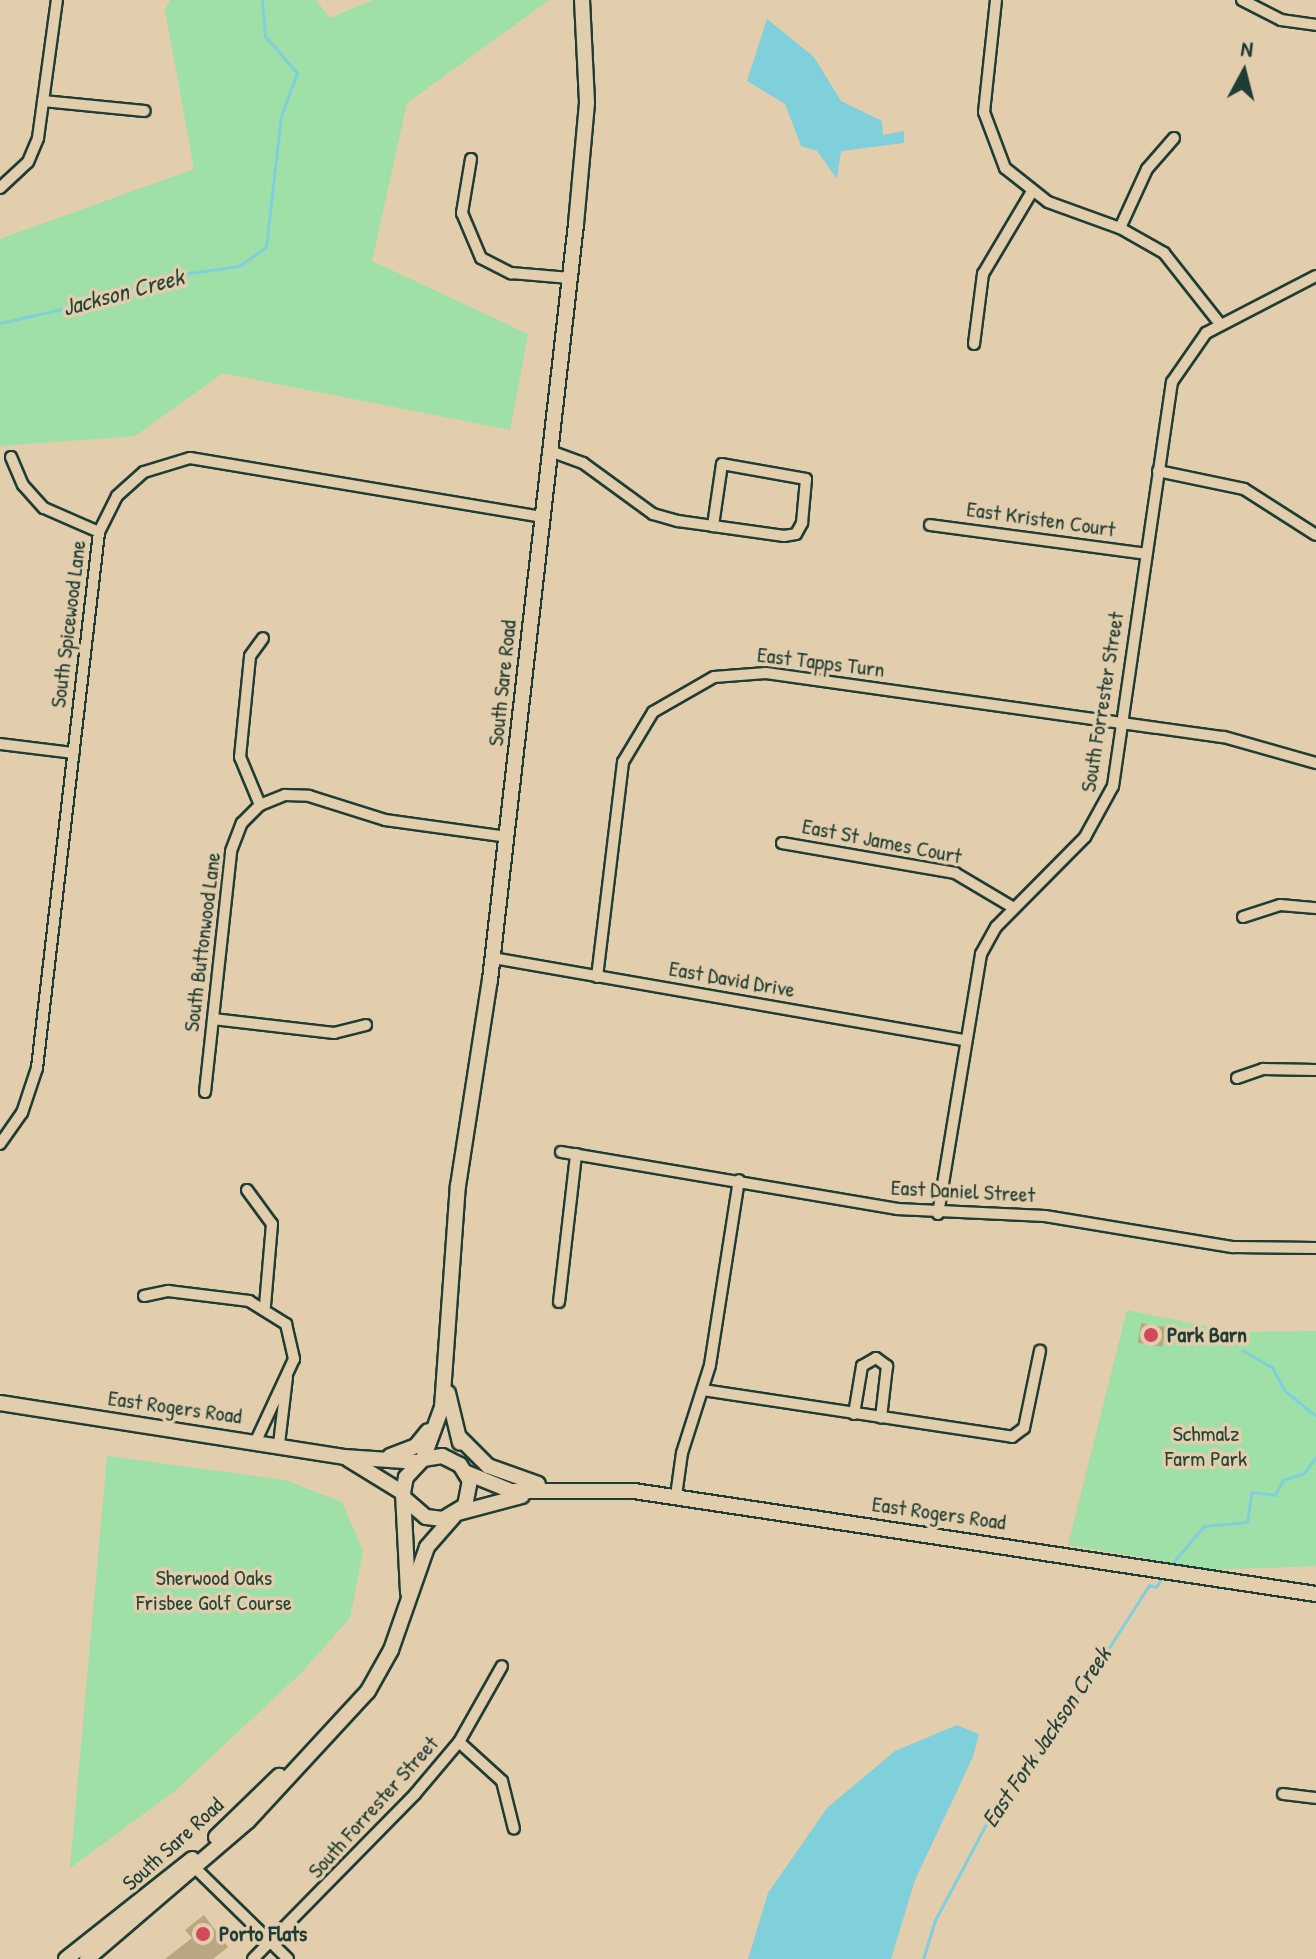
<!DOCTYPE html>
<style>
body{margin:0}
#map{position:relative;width:1316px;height:1959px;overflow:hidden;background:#e2cdac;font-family:"Patrick Hand",sans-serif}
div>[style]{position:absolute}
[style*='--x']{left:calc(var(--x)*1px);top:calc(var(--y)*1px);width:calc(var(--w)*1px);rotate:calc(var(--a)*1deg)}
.green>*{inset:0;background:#9fdfa8}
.water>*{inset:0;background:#80d0db}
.stream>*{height:3px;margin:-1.5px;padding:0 1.5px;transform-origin:1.5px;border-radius:1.5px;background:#80d0db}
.building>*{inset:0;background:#b9a781;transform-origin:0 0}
.roads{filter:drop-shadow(2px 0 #1f3d34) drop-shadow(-2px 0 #1f3d34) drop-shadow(0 2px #1f3d34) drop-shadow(0 -2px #1f3d34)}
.street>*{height:10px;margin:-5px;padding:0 5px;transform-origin:5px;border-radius:5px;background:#e2cdac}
.secondary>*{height:14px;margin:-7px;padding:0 7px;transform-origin:7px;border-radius:7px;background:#e2cdac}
.dots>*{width:22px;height:22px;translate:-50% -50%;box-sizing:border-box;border:4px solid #e2cdac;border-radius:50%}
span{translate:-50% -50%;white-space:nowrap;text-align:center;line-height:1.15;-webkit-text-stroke:7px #e2cdac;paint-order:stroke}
.street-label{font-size:22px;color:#1f3d34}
.poi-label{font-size:22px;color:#1f3d34;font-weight:700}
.left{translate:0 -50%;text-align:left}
.park-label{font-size:22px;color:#25453a}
.water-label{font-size:24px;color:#24443c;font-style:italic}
.north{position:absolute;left:1204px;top:32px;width:80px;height:80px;-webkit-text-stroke:6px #e2cdac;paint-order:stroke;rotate:7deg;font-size:22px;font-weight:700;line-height:32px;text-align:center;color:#1f3d34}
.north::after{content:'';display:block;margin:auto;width:28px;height:36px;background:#1f3d34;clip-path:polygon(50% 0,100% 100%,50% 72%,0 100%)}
</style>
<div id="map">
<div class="green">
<i style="clip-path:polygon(170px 0,316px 0,330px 18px,373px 0,549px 0,407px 103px,372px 261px,528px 334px,510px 430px,223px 373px,135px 436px,0 446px,0 239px,194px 169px,165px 10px)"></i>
<i style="clip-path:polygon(1127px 1310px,1234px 1332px,1316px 1331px,1316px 1566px,1177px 1571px,1174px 1563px,1068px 1545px)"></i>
<i style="clip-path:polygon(107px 1456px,285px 1480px,342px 1502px,363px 1551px,350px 1618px,301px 1673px,176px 1790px,70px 1868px)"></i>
</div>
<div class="water">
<i style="clip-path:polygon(767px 19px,814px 57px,841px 101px,882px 121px,883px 135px,904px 131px,904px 143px,841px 151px,837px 179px,817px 151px,801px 146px,785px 104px,747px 81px)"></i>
<i style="clip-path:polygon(957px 1725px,979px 1734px,973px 1757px,915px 1880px,891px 1959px,748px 1959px,768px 1893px,827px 1808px,895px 1751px)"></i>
</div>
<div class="stream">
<i style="--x:0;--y:323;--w:98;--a:-12.9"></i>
<i style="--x:96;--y:301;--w:70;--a:-20"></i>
<i style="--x:162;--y:277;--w:78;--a:-8.1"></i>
<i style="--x:239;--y:266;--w:33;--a:-35"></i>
<i style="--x:266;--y:247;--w:132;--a:-83.5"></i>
<i style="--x:281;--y:116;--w:46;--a:-69.6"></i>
<i style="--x:297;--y:73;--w:49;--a:-130.9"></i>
<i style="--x:265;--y:36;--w:36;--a:-95"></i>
<i style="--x:1242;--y:1350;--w:34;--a:30"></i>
<i style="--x:1272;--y:1367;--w:26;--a:62"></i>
<i style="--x:1284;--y:1390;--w:41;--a:39.1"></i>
<i style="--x:1169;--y:1567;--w:54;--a:-49.5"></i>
<i style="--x:1204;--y:1526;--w:43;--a:-5.3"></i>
<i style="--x:1247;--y:1522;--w:30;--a:-81"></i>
<i style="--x:1252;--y:1492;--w:23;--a:7"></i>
<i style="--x:1275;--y:1495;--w:17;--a:-62"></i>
<i style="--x:1283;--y:1480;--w:22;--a:-18"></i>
<i style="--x:1304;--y:1473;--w:20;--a:-53"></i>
<i style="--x:923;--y:1959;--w:39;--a:-73"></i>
<i style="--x:934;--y:1922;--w:143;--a:-62"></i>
<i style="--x:1001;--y:1796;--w:86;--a:-50.2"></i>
<i style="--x:1056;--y:1730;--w:172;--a:-57.3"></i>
<i style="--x:1149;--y:1585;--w:7;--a:16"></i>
<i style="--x:1156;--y:1587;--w:13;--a:-58"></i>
</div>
<div class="building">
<i style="left:1141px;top:1323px;width:25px;height:20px;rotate:9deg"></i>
<i style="clip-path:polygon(204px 1915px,228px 1947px,213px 1959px,165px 1959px,192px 1938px,185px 1930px)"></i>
</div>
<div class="roads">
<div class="street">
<i style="--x:996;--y:0;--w:113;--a:96.1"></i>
<i style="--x:984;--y:112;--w:60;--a:69.4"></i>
<i style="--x:1005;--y:168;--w:55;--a:38.3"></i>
<i style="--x:1048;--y:202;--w:77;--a:19.9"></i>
<i style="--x:1120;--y:228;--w:51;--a:29.6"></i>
<i style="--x:1164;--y:253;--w:90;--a:51.7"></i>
<i style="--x:1242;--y:0;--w:44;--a:27.1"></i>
<i style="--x:1281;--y:20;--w:35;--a:8"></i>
<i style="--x:43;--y:101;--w:102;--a:5.6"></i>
<i style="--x:471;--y:159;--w:55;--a:99.5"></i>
<i style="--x:462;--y:213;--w:49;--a:67.1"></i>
<i style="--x:481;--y:258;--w:34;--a:27"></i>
<i style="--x:511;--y:273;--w:59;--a:4.8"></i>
<i style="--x:0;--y:188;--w:38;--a:-43"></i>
<i style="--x:28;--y:162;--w:26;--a:-67"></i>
<i style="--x:38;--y:138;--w:139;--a:-82.2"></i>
<i style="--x:1120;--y:228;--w:65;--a:-65.4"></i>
<i style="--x:1147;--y:169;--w:41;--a:-48.9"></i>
<i style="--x:974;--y:344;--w:71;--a:-82.7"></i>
<i style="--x:983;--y:274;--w:94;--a:-59.3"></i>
<i style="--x:550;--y:451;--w:35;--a:20"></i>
<i style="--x:583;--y:463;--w:87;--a:36.1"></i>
<i style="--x:653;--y:514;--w:26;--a:16"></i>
<i style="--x:678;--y:521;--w:35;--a:8"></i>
<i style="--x:713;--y:526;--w:72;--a:8"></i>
<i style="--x:784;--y:536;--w:12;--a:-9"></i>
<i style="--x:796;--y:534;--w:13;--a:-61"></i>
<i style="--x:802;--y:523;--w:44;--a:-84.8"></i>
<i style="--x:806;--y:479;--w:85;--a:-169.9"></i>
<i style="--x:722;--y:464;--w:63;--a:98.3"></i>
<i style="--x:11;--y:457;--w:30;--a:67"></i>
<i style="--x:23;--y:485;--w:31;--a:48"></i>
<i style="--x:44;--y:508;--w:60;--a:23.6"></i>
<i style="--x:1158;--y:471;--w:88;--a:11.8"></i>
<i style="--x:1244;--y:489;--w:85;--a:32.6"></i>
<i style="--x:930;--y:525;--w:218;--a:7.6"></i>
<i style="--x:0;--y:744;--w:74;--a:7"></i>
<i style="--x:260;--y:805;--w:52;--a:-112.6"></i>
<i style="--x:240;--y:757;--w:101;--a:-84.3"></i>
<i style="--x:250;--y:656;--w:22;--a:-54"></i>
<i style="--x:782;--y:843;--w:176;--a:9.8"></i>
<i style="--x:955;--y:873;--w:69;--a:30.7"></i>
<i style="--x:1243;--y:917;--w:39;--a:-18"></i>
<i style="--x:1280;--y:905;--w:36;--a:5"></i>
<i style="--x:493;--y:958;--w:478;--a:9.9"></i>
<i style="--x:597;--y:977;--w:217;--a:-83.1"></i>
<i style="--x:623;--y:762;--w:58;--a:-59"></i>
<i style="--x:653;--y:712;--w:70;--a:-29.8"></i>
<i style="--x:714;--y:677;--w:52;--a:-4.4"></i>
<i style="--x:766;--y:673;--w:462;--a:8"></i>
<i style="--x:1224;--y:737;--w:96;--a:15.8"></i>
<i style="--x:213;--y:1019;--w:122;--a:6.6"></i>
<i style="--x:334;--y:1033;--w:33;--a:-14"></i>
<i style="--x:1237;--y:1078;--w:28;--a:-19"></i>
<i style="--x:1263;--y:1069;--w:53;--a:1.1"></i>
<i style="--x:205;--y:1092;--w:242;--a:-83.8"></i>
<i style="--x:231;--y:851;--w:30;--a:-69"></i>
<i style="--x:242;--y:823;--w:25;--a:-45"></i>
<i style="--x:260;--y:805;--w:27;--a:-22"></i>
<i style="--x:285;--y:795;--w:24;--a:2"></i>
<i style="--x:309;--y:796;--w:80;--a:17.5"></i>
<i style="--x:385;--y:820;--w:123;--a:7.9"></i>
<i style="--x:0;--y:1144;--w:38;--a:-55"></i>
<i style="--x:22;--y:1113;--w:47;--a:-71.6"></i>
<i style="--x:37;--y:1068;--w:540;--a:-83.4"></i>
<i style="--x:99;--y:532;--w:40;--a:-63.4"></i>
<i style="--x:117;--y:496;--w:36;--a:-42"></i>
<i style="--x:144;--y:472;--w:48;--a:-16.9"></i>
<i style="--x:190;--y:458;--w:358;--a:9.5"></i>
<i style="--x:561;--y:1152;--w:341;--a:9.6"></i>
<i style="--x:897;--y:1209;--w:148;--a:2.7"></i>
<i style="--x:1045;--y:1216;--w:191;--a:9.4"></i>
<i style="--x:1233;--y:1247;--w:83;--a:0.7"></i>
<i style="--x:247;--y:1190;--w:42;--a:53.7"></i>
<i style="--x:272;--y:1224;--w:82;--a:94.9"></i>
<i style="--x:938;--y:1214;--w:264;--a:-80.6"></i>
<i style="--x:981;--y:954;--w:31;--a:-61"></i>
<i style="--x:996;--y:927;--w:127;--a:-45.3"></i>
<i style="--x:1085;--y:837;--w:58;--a:-61.2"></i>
<i style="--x:1113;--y:786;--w:408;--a:-81.7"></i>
<i style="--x:1172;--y:382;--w:60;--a:-55.2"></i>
<i style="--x:1206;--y:333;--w:124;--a:-27.4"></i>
<i style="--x:144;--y:1296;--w:25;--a:-12"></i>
<i style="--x:168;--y:1291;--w:82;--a:7"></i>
<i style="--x:249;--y:1301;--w:44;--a:31.9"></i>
<i style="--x:286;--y:1324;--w:36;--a:77"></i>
<i style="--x:294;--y:1359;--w:90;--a:114.9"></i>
<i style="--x:559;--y:1302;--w:149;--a:-83.4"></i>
<i style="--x:703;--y:1390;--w:313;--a:8.6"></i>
<i style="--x:1012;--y:1437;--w:15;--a:-37"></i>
<i style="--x:1024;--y:1428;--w:79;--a:-78.3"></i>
<i style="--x:854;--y:1414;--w:49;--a:-80.5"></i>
<i style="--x:862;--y:1366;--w:16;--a:-30"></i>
<i style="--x:876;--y:1358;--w:14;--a:36"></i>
<i style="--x:887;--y:1366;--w:52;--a:96.6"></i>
<i style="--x:279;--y:1444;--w:67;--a:-83.2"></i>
<i style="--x:676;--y:1496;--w:43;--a:-82.1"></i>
<i style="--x:682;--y:1453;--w:92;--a:-72.3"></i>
<i style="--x:710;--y:1365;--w:187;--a:-81.1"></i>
<i style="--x:459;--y:1742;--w:58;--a:42.2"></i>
<i style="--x:502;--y:1781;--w:49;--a:76"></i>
<i style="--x:1283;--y:1794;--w:33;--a:7"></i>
<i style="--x:190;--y:1863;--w:137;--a:44.4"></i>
<i style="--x:253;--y:1959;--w:231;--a:-45.5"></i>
<i style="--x:415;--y:1794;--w:68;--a:-49.8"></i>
<i style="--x:459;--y:1742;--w:87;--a:-60.5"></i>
</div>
<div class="secondary">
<i style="--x:448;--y:1393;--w:51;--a:76.5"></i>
<i style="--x:0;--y:1403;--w:348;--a:8.9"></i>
<i style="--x:344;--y:1457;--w:75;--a:3.8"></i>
<i style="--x:459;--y:1437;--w:41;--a:45"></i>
<i style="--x:488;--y:1466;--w:53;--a:19.8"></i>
<i style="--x:390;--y:1456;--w:28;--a:-21"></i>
<i style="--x:416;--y:1446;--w:19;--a:-51"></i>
<i style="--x:348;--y:1459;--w:65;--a:31.7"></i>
<i style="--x:423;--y:1459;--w:55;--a:-69.9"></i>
<i style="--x:442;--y:1407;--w:222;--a:-85.9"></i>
<i style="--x:458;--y:1186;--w:208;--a:-81.2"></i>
<i style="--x:490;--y:980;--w:761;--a:-83.51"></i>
<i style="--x:576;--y:224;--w:122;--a:-84.8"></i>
<i style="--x:587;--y:102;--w:102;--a:-92.8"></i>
<i style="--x:467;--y:1473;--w:48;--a:22.2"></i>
<i style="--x:511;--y:1491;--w:123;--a:0"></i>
<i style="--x:634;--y:1491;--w:690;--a:8.59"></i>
<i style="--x:404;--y:1498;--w:29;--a:41"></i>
<i style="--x:426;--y:1517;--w:17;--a:7"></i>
<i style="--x:443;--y:1519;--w:26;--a:-31"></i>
<i style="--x:465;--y:1506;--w:25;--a:-79"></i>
<i style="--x:470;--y:1481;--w:19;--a:-122"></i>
<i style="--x:460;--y:1465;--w:20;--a:-153"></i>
<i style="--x:442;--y:1456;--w:19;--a:171"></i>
<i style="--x:423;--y:1459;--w:25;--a:133"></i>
<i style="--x:406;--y:1477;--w:16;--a:101"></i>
<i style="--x:403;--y:1493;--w:100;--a:87.1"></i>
<i style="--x:458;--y:1513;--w:66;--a:-14.9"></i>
<i style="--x:216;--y:1837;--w:88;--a:-44.1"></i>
<i style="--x:66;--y:1959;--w:161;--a:-38.4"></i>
<i style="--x:87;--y:1959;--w:212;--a:-40.6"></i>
<i style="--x:248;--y:1821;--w:177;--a:-47.3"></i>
<i style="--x:368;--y:1691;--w:47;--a:-60.7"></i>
<i style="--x:391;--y:1650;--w:109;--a:-70.7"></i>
<i style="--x:427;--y:1547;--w:41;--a:-48.9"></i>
</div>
</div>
<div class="dots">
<i style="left:1151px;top:1335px;background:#d1495b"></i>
<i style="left:203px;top:1934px;background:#d1495b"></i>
</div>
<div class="street-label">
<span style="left:1041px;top:519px;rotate:8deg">East Kristen Court</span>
<span style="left:68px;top:624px;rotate:-83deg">South Spicewood Lane</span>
<span style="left:821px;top:662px;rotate:7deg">East Tapps Turn</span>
<span style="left:502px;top:683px;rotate:-84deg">South Sare Road</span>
<span style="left:1102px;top:702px;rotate:-81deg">South Forrester Street</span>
<span style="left:882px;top:841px;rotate:11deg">East St James Court</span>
<span style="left:202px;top:942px;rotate:-83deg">South Buttonwood Lane</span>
<span style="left:732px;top:979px;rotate:10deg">East David Drive</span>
<span style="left:963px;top:1191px;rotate:3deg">East Daniel Street</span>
<span style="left:175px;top:1407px;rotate:8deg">East Rogers Road</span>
<span style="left:939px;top:1513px;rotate:8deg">East Rogers Road</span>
<span style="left:373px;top:1807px;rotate:-48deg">South Forrester Street</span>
<span style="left:173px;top:1844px;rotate:-42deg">South Sare Road</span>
</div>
<div class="poi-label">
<span class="left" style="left:1167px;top:1335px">Park Barn</span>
<span class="left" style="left:219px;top:1934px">Porto Flats</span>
</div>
<div class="park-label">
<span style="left:1206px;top:1446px">Schmalz<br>Farm Park</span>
<span style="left:214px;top:1590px">Sherwood Oaks<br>Frisbee Golf Course</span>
</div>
<div class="water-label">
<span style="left:123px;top:292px;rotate:-15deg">Jackson Creek</span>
<span style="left:1046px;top:1737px;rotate:-56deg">East Fork Jackson Creek</span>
</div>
<div class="north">N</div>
</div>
